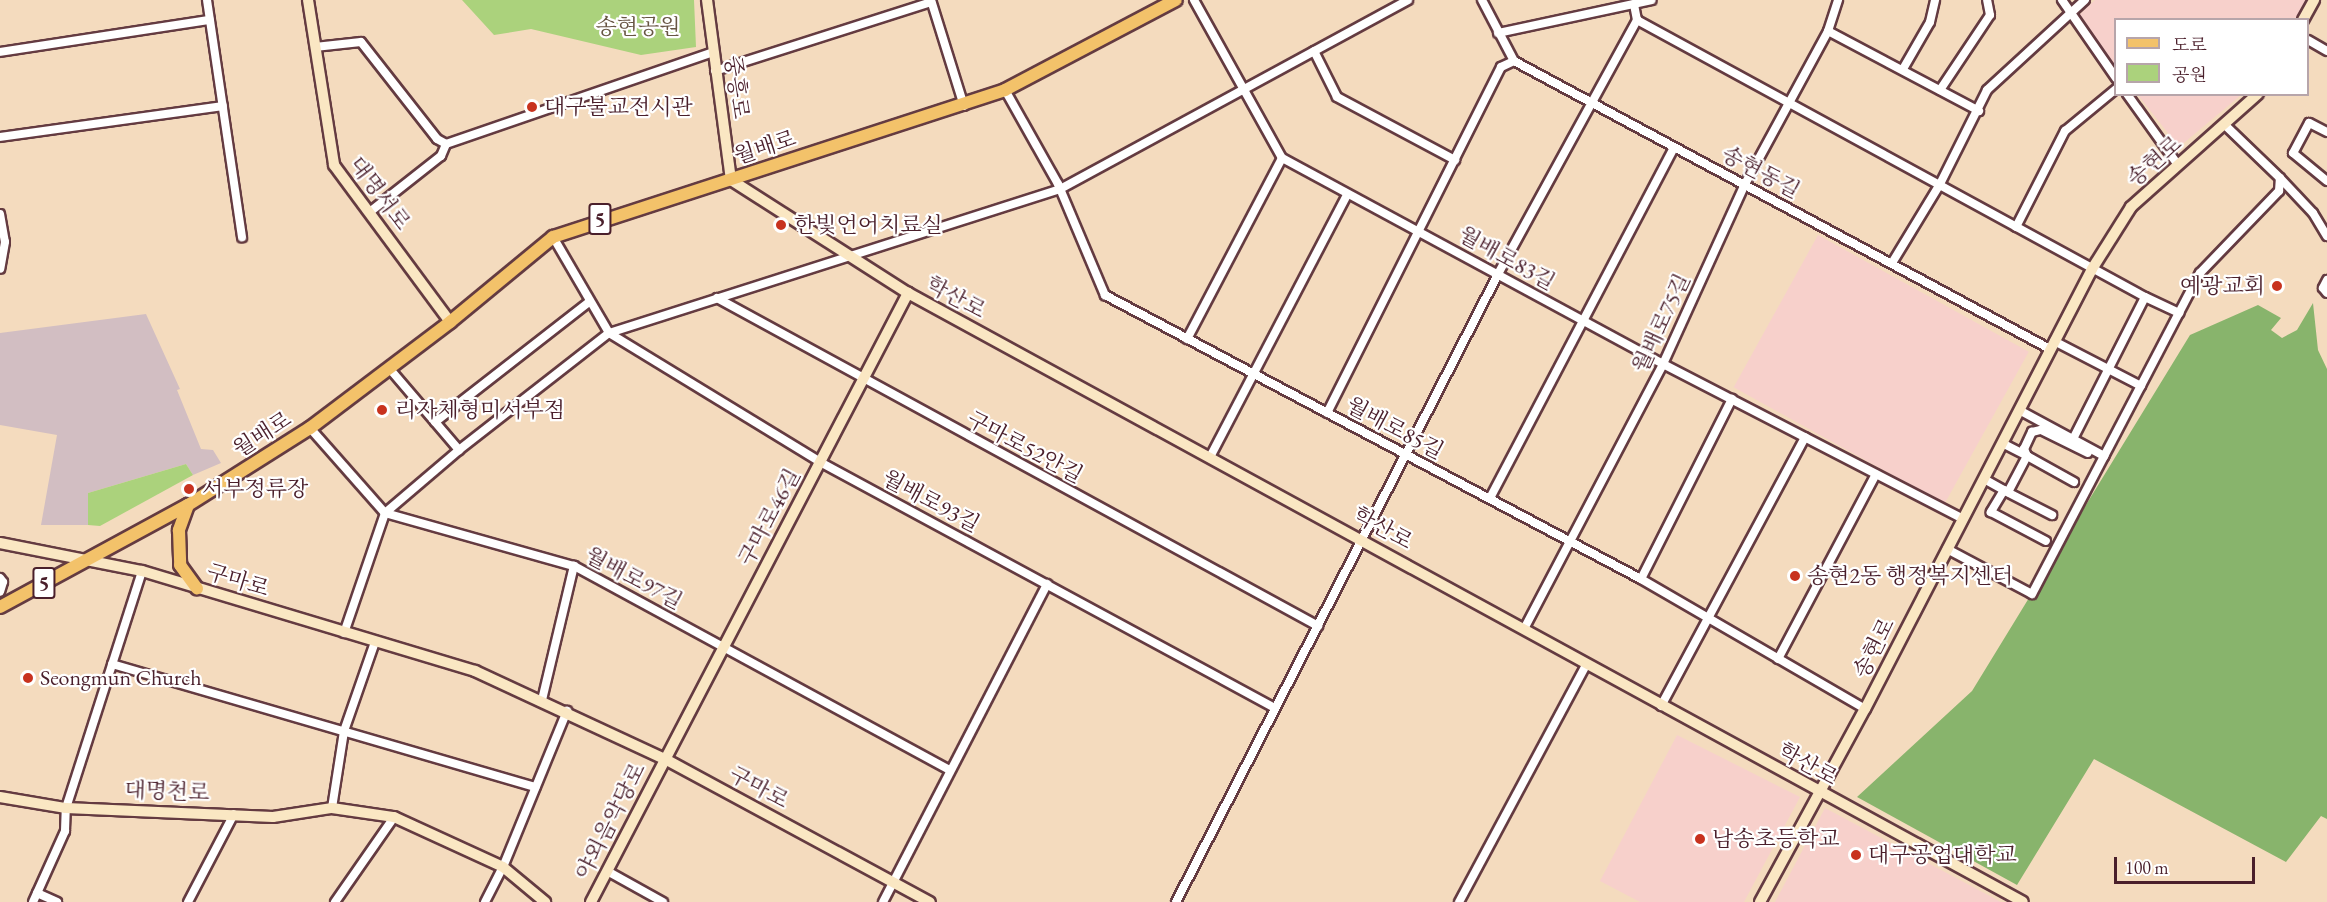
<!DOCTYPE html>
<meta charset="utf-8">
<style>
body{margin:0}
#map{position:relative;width:2327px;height:902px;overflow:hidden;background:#f4dbbe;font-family:"EB Garamond","Noto Serif KR",serif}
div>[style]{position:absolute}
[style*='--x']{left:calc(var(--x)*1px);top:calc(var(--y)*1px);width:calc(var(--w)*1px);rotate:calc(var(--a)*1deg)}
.built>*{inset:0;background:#f7d0cb;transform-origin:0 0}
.industrial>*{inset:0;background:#d2bec2}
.green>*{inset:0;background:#abd27c}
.forest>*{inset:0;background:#88b46c}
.roads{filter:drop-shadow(2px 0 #643b41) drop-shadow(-2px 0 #643b41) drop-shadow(0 2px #643b41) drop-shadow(0 -2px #643b41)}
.street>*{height:8px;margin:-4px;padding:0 4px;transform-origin:4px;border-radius:4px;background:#fff}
.secondary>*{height:10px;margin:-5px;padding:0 5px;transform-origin:5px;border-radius:5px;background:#fae7c3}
.primary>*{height:12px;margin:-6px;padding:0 6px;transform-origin:6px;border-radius:6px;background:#f3c26a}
.dots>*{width:16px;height:16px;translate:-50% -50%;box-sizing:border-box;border:3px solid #fff;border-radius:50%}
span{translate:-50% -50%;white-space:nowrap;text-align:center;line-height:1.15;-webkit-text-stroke:4.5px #fff;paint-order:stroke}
.shield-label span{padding:2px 4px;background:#fff;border:2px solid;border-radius:4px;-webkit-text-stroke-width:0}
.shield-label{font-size:21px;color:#4a1f2b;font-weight:700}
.park-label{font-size:22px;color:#675543}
.street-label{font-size:22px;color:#4a1f2b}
.poi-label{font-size:22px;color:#4a1f2b}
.left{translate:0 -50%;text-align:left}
.right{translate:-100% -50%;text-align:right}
.legend{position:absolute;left:2114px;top:18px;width:195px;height:78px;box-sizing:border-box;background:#fff;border:2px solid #b7a5aa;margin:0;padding:8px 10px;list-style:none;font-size:18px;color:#4a1f2b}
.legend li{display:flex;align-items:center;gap:12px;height:30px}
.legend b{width:30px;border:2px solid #b7a5aa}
.scale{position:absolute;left:2114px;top:857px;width:141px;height:27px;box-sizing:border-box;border:3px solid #4a1f2b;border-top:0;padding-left:8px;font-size:18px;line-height:21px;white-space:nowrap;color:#4a1f2b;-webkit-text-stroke:4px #fff;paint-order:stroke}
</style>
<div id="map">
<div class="built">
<i style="clip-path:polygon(2095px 0,2306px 0,2295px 19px,2116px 20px,2115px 66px,2077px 17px)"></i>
<i style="clip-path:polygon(2138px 95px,2241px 95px,2179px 147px)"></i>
<i style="left:1818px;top:235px;width:241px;height:174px;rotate:29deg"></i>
<i style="clip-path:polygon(1677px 735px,1800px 797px,1744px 902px,1640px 902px,1600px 881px)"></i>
<i style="clip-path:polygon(1825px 808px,2001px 902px,1775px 902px)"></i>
</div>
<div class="industrial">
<i style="clip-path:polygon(146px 314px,180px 389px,177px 390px,201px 449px,213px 450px,221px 463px,193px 475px,186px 464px,88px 493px,88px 525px,41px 525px,57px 435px,0 425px,0 333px)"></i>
</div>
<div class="green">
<i style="clip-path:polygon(462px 0,694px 0,696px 47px,641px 55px,531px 29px,494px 35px)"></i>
<i style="clip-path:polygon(186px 464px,193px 475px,100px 526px,88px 525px,88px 493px)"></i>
</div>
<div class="forest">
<i style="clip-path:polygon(2313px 303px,2318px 350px,2327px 369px,2327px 819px,2321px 816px,2286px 862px,2094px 759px,2017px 885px,1857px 797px,1972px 691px,2190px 335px,2258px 305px,2281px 318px,2271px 330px,2282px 338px,2297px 330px)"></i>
</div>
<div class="roads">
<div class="street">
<i style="--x:207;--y:0;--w:240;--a:81.6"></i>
<i style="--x:931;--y:0;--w:111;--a:72.7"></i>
<i style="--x:1194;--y:0;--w:181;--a:60.9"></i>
<i style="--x:1282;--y:158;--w:433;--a:28.4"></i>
<i style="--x:1663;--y:364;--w:338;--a:27.3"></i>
<i style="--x:1482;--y:0;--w:69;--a:62.3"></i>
<i style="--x:1514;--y:61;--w:608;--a:28.25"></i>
<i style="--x:2062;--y:0;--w:95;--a:55.3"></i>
<i style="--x:1637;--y:20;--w:579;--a:28.6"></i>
<i style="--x:1828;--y:31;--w:171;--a:27.9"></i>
<i style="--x:1498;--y:33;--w:157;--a:-12.1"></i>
<i style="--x:2308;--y:40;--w:22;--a:30"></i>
<i style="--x:315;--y:47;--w:46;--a:-6.2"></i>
<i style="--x:361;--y:42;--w:123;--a:51.9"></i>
<i style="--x:437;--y:139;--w:10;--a:29"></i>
<i style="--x:1314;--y:51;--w:51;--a:63.4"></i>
<i style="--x:1337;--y:97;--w:134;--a:28.1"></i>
<i style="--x:0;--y:52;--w:212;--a:-8.7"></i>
<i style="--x:1903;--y:69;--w:54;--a:-60.1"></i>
<i style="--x:1930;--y:22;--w:23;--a:-77"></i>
<i style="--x:715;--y:71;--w:227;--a:-17.7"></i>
<i style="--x:1005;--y:90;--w:108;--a:60.6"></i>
<i style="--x:1058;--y:184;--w:121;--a:67.1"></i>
<i style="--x:1105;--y:295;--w:607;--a:27.92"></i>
<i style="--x:1641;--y:579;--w:259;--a:30.1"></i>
<i style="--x:1940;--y:90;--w:90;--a:-56.3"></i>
<i style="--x:1990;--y:15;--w:15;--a:-101"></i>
<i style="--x:2127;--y:94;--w:87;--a:54.3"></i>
<i style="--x:2327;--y:132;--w:20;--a:-153"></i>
<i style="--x:2309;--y:123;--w:34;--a:118"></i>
<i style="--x:2293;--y:153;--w:44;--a:39.5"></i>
<i style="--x:0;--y:137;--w:225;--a:-7.9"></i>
<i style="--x:446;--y:144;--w:282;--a:-19"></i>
<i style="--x:2280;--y:178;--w:48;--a:46.7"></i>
<i style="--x:2313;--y:213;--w:27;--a:59"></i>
<i style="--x:371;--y:211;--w:89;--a:-38.2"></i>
<i style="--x:441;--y:156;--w:13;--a:-67"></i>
<i style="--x:0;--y:214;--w:28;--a:80"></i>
<i style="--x:5;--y:242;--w:27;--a:100"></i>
<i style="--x:2016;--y:227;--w:108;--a:-63"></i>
<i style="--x:2065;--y:131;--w:66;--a:-39.5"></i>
<i style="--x:553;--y:237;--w:111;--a:59.7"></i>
<i style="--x:609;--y:333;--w:247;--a:31.4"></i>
<i style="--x:820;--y:462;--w:517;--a:28.4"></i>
<i style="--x:1892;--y:263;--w:92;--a:-58.7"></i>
<i style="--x:1940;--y:184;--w:105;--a:-63.4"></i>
<i style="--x:1987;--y:90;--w:133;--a:-42.6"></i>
<i style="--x:2327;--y:280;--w:9;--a:117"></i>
<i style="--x:2323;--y:288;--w:6;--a:51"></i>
<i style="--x:717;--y:298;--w:685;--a:28.62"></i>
<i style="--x:1187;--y:339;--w:204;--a:-62.3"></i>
<i style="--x:2054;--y:341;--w:98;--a:27.3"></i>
<i style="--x:389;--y:368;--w:108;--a:49.5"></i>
<i style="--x:2019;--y:410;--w:97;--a:28.4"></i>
<i style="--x:1327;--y:413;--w:387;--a:-63.3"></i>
<i style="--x:1501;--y:67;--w:14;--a:-25"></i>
<i style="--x:435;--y:422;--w:195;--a:-37.9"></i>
<i style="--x:310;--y:428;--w:113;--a:48.6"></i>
<i style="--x:385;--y:513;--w:196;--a:15.7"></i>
<i style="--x:574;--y:566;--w:427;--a:28.5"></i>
<i style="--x:2073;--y:439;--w:159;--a:-63.1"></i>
<i style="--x:2145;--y:297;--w:38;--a:25"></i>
<i style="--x:2002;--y:443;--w:28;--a:27"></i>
<i style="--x:2027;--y:456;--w:41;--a:117.8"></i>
<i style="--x:1210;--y:457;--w:296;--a:-62.4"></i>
<i style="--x:1984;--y:479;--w:23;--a:29"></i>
<i style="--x:2004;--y:490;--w:26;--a:121"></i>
<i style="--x:1991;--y:512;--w:62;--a:27.8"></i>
<i style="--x:2074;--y:482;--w:54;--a:-151"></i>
<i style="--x:2027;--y:456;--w:8;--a:-113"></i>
<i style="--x:2024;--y:449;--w:19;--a:-65"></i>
<i style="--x:2032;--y:432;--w:9;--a:-13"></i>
<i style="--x:2041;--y:430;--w:52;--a:26.1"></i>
<i style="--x:2005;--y:491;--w:53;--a:27.1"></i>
<i style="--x:1490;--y:498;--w:396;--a:-62.3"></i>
<i style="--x:1947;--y:549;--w:96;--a:27.9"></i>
<i style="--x:2032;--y:594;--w:362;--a:-62.4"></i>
<i style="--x:2200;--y:273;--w:114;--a:-46.1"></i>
<i style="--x:2279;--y:191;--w:13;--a:-86"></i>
<i style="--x:2280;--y:178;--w:75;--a:-136.1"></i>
<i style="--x:0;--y:578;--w:5;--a:53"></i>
<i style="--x:3;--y:582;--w:10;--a:107"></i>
<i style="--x:1641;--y:579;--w:202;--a:-63.2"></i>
<i style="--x:1524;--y:629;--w:299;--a:-62.3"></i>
<i style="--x:1663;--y:364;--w:198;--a:-65.5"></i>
<i style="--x:1745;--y:184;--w:174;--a:-61.5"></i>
<i style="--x:1828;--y:31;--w:33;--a:-72"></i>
<i style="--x:344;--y:633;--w:127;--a:-71.1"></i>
<i style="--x:385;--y:513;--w:97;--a:-40.4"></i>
<i style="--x:459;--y:450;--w:190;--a:-38"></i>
<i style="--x:609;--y:333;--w:473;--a:-17.7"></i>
<i style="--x:1060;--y:189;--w:396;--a:-28.5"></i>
<i style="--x:1778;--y:659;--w:209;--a:-62.1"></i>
<i style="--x:112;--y:664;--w:441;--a:16.2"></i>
<i style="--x:542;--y:700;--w:138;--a:-76.6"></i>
<i style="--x:1661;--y:706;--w:305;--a:-61.8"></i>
<i style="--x:332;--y:808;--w:78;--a:-81.1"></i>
<i style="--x:344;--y:731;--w:94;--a:-70.8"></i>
<i style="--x:607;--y:871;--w:64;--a:29"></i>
<i style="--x:37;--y:893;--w:22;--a:24"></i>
<i style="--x:33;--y:902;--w:78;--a:-65.7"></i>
<i style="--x:65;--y:831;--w:23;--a:-88"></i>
<i style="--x:66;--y:808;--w:249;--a:-72.2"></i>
<i style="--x:188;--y:902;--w:99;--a:-62.4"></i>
<i style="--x:335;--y:902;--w:103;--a:-55.2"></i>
<i style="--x:485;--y:902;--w:39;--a:-63"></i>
<i style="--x:503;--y:867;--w:169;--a:-67.7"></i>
<i style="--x:883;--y:902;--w:358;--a:-62.7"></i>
<i style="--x:1176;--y:902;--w:706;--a:-62.85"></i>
<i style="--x:1498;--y:274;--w:290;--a:-61.3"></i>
<i style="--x:1637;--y:20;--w:16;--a:-101"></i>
<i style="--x:1459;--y:902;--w:269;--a:-61.8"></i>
</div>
<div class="secondary">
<i style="--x:308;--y:0;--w:167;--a:81"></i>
<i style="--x:334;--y:165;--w:195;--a:53.5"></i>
<i style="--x:707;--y:0;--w:182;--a:82.4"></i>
<i style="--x:731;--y:180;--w:210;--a:32.6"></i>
<i style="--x:908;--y:293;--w:1270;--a:28.64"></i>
<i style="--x:2303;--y:20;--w:23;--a:-61"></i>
<i style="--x:0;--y:543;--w:145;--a:11.2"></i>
<i style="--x:142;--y:571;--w:348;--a:16.7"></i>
<i style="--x:475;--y:671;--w:209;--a:24.9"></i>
<i style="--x:665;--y:759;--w:301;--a:28.4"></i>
<i style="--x:0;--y:797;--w:67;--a:9.5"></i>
<i style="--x:66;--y:808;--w:207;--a:2.5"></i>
<i style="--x:273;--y:817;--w:60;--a:-8.7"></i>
<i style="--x:332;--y:808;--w:63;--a:8.3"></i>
<i style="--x:394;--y:817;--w:120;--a:24.6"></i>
<i style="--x:503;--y:867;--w:55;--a:39.8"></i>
<i style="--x:591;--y:902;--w:687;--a:-62.5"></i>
<i style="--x:1760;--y:902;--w:220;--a:-61.5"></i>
<i style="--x:1865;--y:709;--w:495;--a:-62.7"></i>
<i style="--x:2092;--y:269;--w:73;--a:-57.8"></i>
<i style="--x:2131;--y:207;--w:170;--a:-41.7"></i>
</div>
<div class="primary">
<i style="--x:188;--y:505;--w:27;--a:110"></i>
<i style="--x:179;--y:530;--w:35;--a:88"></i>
<i style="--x:180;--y:565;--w:29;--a:54"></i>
<i style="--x:0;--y:607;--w:214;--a:-28.5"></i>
<i style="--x:188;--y:505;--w:144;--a:-32.3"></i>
<i style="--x:310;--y:428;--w:176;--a:-37.1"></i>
<i style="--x:450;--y:322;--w:134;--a:-39.5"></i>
<i style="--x:553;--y:237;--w:475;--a:-18"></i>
<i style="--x:1005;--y:90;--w:193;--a:-27.8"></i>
</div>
</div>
<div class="dots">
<i style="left:532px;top:107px;background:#c8321e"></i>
<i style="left:781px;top:225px;background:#c8321e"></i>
<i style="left:2277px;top:286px;background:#c8321e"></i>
<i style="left:382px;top:410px;background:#c8321e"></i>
<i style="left:189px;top:489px;background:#c8321e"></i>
<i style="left:1795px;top:576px;background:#c8321e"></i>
<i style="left:28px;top:678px;background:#c8321e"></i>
<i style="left:1700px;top:839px;background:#c8321e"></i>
<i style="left:1856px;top:855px;background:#c8321e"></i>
</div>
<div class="shield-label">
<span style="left:600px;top:219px">5</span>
<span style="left:44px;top:583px">5</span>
</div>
<div class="park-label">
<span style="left:638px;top:27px">송현공원</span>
</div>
<div class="street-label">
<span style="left:737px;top:87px;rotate:82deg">중흥로</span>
<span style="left:765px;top:147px;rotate:-18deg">월배로</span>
<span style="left:2154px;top:161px;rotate:-41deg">송현로</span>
<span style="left:1761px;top:172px;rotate:28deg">송현동길</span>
<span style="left:380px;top:193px;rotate:53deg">대명서로</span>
<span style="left:1507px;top:258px;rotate:29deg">월배로83길</span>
<span style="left:956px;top:297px;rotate:28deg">학산로</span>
<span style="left:1661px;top:323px;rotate:-65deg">월배로75길</span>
<span style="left:1395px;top:428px;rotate:28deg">월배로85길</span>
<span style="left:262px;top:434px;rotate:-33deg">월배로</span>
<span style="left:1025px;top:447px;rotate:28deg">구마로52안길</span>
<span style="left:931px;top:501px;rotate:28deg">월배로93길</span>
<span style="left:769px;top:517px;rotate:-62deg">구마로46길</span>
<span style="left:1383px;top:528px;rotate:29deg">학산로</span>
<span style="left:634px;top:578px;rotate:28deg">월배로97길</span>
<span style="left:238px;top:580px;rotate:17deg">구마로</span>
<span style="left:1874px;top:648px;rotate:-63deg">송현로</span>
<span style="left:1808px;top:764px;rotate:29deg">학산로</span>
<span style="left:759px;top:787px;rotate:28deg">구마로</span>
<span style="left:167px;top:791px;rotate:2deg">대명천로</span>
<span style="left:610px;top:821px;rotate:-63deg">야외음악당로</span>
</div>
<div class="poi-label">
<span class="left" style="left:544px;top:107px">대구불교전시관</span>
<span class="left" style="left:794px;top:225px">한빛언어치료실</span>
<span class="right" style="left:2265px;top:286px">예광교회</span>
<span class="left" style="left:395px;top:410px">리자체형미서부점</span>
<span class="left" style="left:202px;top:489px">서부정류장</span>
<span class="left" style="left:1807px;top:576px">송현2동 행정복지센터</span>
<span class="left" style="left:40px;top:678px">Seongmun Church</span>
<span class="left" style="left:1712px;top:839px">남송초등학교</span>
<span class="left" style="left:1868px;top:855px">대구공업대학교</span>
</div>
<ul class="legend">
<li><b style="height:8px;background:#f3c26a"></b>도로</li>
<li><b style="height:16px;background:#abd27c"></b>공원</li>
</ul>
<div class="scale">100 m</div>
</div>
